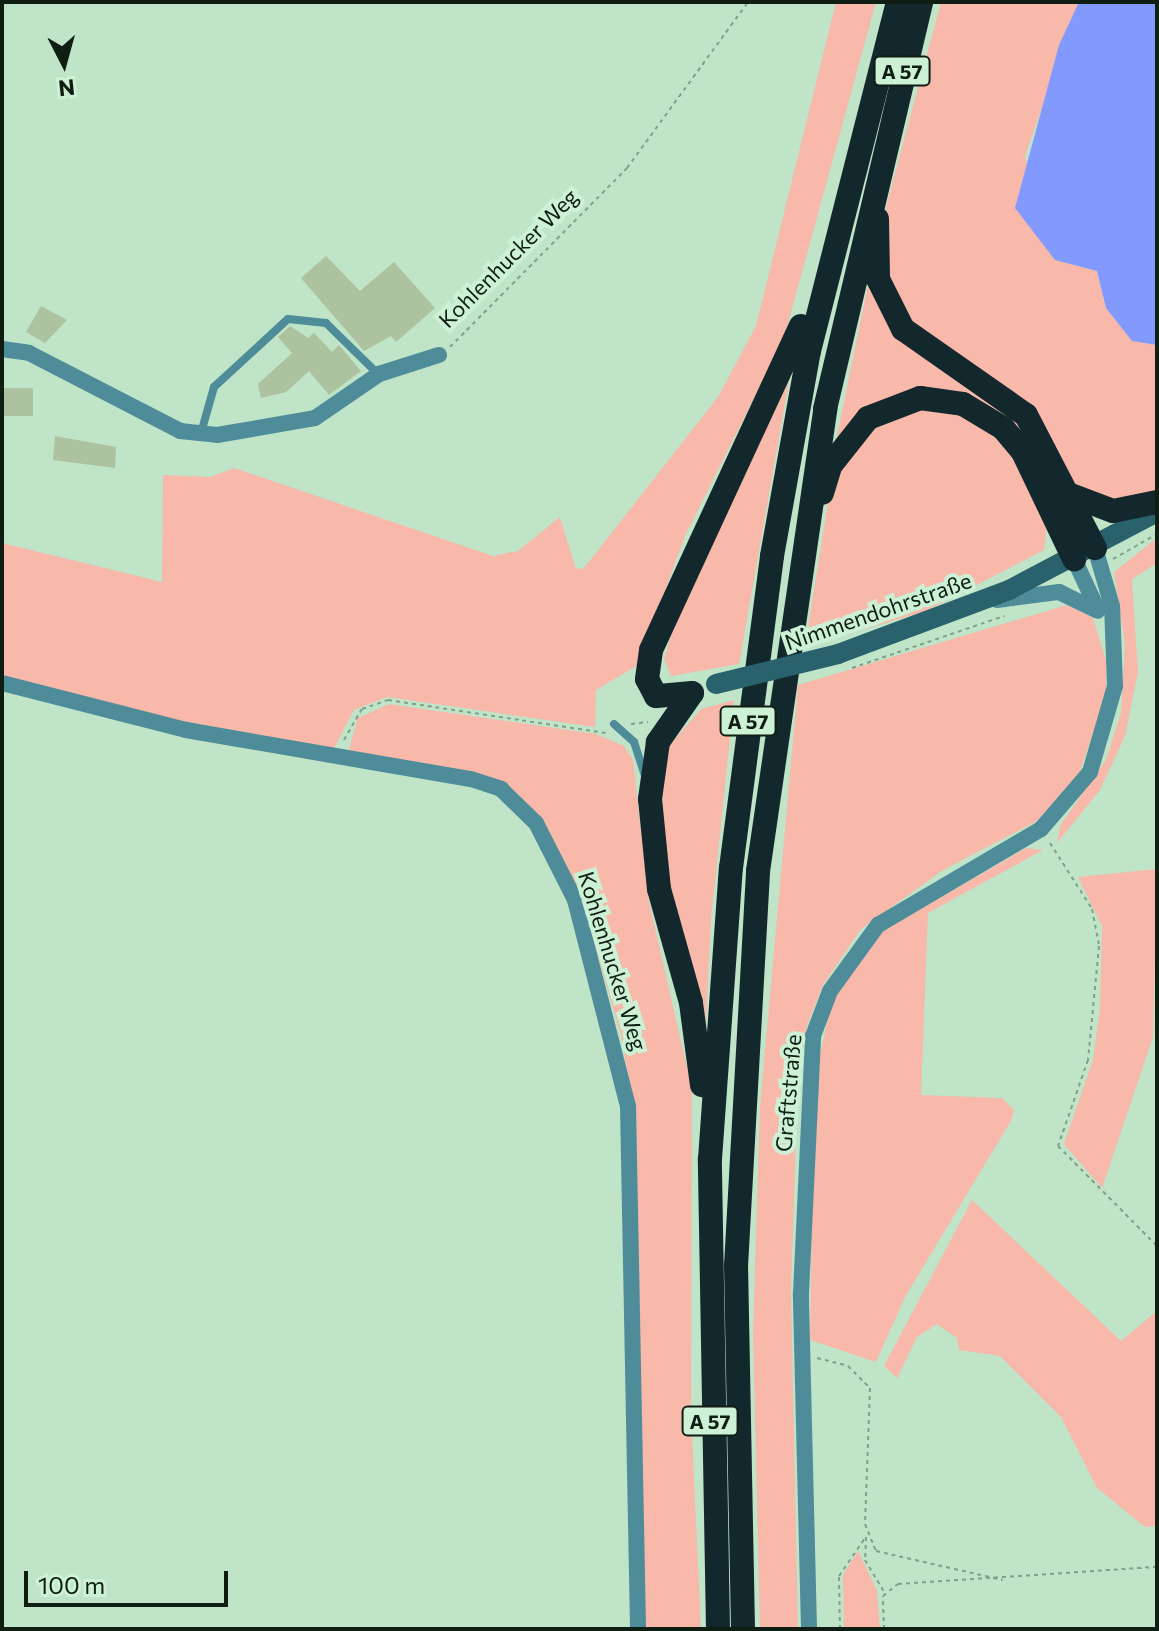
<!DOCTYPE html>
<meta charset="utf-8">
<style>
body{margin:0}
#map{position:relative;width:1159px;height:1631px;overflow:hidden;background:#bfe4c8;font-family:Commissioner,sans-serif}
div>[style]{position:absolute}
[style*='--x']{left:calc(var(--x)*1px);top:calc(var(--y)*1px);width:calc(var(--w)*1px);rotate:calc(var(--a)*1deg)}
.green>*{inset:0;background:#f8b8aa}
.water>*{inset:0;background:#8299fe}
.building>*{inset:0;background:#adc29e;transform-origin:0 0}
.path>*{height:2px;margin-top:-1px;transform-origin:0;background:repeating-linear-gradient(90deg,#829f8a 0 4px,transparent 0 8px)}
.lane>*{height:8px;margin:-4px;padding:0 4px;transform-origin:4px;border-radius:4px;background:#4e8c99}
.street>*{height:16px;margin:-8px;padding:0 8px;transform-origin:8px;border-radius:8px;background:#4e8c99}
.secondary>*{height:20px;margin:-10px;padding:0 10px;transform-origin:10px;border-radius:10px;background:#29616c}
.highway>*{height:24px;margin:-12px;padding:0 12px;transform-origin:12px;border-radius:12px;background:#12282d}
.secondary-bridge>*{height:20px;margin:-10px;padding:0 10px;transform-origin:10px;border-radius:10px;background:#29616c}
span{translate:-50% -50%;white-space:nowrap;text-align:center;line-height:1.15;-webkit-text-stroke:8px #ccf1d5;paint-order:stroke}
.shield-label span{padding:2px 6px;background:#ccf1d5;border:2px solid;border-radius:6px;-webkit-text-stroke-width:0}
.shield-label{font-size:20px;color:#0f1d13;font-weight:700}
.street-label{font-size:22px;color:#0f1d13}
.frame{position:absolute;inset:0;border:4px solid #0f1d13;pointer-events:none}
.north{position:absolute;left:24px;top:24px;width:80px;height:80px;-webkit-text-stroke:6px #ccf1d5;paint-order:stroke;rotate:174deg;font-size:22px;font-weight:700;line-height:32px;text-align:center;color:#0f1d13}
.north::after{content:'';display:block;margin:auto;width:28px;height:36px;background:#0f1d13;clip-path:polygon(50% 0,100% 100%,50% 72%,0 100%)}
.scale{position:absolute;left:24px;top:1571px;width:204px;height:36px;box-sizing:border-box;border:4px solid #0f1d13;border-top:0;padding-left:10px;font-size:24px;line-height:28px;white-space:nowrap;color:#0f1d13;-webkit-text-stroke:6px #ccf1d5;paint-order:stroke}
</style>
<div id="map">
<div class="green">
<i style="clip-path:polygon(836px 2px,876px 2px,784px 338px,685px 536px,638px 665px,596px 690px,595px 727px,387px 697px,354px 710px,333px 750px,235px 735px,2px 676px,2px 543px,162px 582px,163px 475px,211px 477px,234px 468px,493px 556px,518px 551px,560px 517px,576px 569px,584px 568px,718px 397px,756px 326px)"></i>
<i style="clip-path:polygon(941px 2px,1079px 2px,1025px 156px,1055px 260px,1097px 271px,1106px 308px,1132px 341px,1157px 345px,1157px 491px,1121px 505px,1073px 486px,1030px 405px,909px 323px,887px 280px,886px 207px)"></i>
<i style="clip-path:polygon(870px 275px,880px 306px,1021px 416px,1027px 449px,954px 396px,836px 441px)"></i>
<i style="clip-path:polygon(790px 375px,739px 664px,671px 676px,664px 659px,679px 608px)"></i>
<i style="clip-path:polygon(910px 409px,947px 409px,980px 422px,1011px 450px,1047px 523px,1044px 550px,926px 611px,805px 647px,831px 484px,861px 434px)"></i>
<i style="clip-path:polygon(1157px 538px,1157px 563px,1132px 579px,1138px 672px,1125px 736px,1100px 790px,1057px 843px,1060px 826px,1106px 760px,1121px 713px,1125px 645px,1114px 572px)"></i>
<i style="clip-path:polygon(1067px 605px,1093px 618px,1106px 661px,1106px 693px,1080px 772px,1037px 821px,943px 870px,861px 929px,823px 985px,807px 1026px,798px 1076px,791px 1291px,798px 1629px,760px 1629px,753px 1333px,760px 1107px,798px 685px)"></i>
<i style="clip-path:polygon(734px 700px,711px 920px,705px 1038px,672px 915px,658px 819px,667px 748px,701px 709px)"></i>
<i style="clip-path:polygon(389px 704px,596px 734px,624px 746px,633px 760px,649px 902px,692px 1089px,691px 1414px,701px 1629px,644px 1629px,634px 1115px,621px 1035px,581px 899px,550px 834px,519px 795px,348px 753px,358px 718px)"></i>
<i style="clip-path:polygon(1026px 848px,1043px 850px,928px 913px,921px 1095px,1002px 1098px,1014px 1110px,1012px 1119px,905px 1297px,876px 1362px,810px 1340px,814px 1085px,830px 1008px,850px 967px,883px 931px)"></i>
<i style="clip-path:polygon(1157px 869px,1153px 1037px,1102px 1188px,1064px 1144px,1093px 1060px,1100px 1008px,1102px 926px,1078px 877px)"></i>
<i style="clip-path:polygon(972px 1200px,1121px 1341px,1157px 1311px,1157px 1526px,1145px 1527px,1097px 1488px,1061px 1417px,1000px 1356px,959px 1350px,957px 1338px,937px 1324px,917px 1337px,897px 1378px,884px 1366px)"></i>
<i style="clip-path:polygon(858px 1551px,877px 1591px,880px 1629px,844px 1629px,843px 1575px)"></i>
</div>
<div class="water">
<i style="clip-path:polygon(1079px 2px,1157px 2px,1157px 345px,1132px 341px,1106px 308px,1097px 271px,1055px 260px,1015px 208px,1059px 45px)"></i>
</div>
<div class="building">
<i style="clip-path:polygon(326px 256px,360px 291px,394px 262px,435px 308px,396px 342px,391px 336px,364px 351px,301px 278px)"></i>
<i style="clip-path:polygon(41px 306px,67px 320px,45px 343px,26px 332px)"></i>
<i style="clip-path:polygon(290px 326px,308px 338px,314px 333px,332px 352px,339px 345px,361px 371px,329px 395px,309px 371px,286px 392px,261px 398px,258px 384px,292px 353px,278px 337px)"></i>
<i style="left:2px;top:388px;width:31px;height:28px"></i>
<i style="clip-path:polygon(55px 436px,116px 447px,115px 468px,53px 460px)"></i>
</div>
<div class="path">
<i style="--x:450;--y:347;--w:252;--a:-45.3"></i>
<i style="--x:627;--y:168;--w:205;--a:-53.9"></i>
<i style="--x:1113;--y:559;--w:51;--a:-29.6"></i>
<i style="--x:852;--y:668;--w:161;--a:-18.9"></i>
<i style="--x:631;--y:724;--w:17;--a:-7"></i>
<i style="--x:344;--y:740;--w:36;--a:-60"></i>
<i style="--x:362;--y:709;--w:28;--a:-19"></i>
<i style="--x:388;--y:700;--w:220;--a:8.6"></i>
<i style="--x:1050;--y:843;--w:78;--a:57.5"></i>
<i style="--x:1092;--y:909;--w:38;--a:79"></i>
<i style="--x:1099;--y:946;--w:115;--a:95.5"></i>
<i style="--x:1088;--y:1060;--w:91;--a:109.2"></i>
<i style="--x:1058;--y:1146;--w:141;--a:45.3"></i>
<i style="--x:817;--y:1358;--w:32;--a:14"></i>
<i style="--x:848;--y:1366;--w:31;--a:45"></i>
<i style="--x:870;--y:1388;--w:136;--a:92.1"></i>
<i style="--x:865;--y:1524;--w:29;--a:68"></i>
<i style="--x:876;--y:1551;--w:130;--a:12.9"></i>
<i style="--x:866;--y:1537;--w:23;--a:92"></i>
<i style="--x:865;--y:1560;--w:37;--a:59"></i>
<i style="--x:840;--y:1629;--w:53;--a:-91.1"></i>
<i style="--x:839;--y:1576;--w:46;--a:-55.6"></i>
<i style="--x:884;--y:1629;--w:33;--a:-92"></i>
<i style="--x:883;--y:1596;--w:19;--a:-39"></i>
<i style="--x:898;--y:1584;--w:260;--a:-3.8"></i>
</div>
<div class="lane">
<i style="--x:201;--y:433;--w:48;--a:-74.2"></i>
<i style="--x:214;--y:387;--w:100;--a:-42.6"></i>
<i style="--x:288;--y:319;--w:38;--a:6"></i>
<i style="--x:326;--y:323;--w:73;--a:44.4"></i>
<i style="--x:614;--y:724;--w:27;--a:42"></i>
<i style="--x:634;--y:742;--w:36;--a:72"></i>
</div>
<div class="street">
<i style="--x:2;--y:349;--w:27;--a:8"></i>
<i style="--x:29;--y:353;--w:170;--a:27.3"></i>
<i style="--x:180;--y:431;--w:37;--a:6"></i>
<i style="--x:217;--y:435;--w:99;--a:-9.8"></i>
<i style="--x:315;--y:418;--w:78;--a:-34.5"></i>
<i style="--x:379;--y:374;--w:63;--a:-17.6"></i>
<i style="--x:1074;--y:559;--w:52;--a:64.9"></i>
<i style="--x:997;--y:600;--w:63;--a:-7.4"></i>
<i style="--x:1059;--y:592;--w:43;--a:26"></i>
<i style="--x:2;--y:683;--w:190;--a:14.3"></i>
<i style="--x:186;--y:730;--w:289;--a:9.8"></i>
<i style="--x:471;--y:779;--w:32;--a:18"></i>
<i style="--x:501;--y:789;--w:49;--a:44.2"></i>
<i style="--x:536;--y:823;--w:86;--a:63.1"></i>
<i style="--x:575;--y:900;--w:213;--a:75.6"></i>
<i style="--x:628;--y:1106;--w:523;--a:88.9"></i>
<i style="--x:809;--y:1629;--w:336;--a:-91.4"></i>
<i style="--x:801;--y:1293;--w:257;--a:-87.3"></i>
<i style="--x:813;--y:1036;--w:48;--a:-69.3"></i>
<i style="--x:830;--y:991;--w:82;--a:-54"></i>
<i style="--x:878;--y:925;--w:189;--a:-30.5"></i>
<i style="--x:1041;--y:829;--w:75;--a:-49.3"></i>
<i style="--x:1090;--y:772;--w:90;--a:-73.8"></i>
<i style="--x:1115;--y:686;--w:80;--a:-92.1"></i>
<i style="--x:1112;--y:606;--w:60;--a:-106.3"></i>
</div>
<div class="secondary">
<i style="--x:838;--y:654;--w:183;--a:-20.5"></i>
<i style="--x:1009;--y:590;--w:167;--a:-27.8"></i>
</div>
<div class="highway">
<i style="--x:877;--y:219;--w:60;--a:89"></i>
<i style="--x:878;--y:279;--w:56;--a:63.4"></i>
<i style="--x:903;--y:329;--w:150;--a:35"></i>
<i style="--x:1026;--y:415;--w:150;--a:62.6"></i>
<i style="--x:822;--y:493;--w:28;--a:-73"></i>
<i style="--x:830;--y:466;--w:61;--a:-51.6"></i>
<i style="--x:868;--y:418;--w:56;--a:-21"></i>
<i style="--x:920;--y:398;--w:43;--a:7.9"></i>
<i style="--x:963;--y:404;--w:47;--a:31"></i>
<i style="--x:1003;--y:428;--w:31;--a:50"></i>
<i style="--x:1023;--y:452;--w:119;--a:64.5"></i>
<i style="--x:1068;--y:494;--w:48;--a:20.7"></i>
<i style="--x:1113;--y:511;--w:45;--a:-11.6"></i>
<i style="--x:692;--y:693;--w:36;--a:175"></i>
<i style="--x:656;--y:696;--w:19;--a:-118"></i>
<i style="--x:647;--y:679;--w:29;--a:-82"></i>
<i style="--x:651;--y:650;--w:357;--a:-65.2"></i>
<i style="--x:692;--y:693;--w:60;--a:124.8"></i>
<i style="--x:658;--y:742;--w:58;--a:98"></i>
<i style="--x:650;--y:799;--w:90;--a:84.3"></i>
<i style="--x:659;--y:889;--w:118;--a:74.3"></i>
<i style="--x:691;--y:1003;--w:83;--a:82.4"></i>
<i style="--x:718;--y:1629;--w:470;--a:-91"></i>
<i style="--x:710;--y:1159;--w:292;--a:-85.9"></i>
<i style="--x:731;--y:868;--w:315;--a:-82.5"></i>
<i style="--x:772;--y:556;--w:208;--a:-79.8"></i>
<i style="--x:809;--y:351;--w:360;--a:-75.7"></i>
<i style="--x:743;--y:1629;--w:363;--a:-91.1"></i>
<i style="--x:736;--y:1266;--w:396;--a:-86.8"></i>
<i style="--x:758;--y:871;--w:467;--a:-81.7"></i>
<i style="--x:825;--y:409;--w:418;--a:-76.7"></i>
</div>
<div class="secondary-bridge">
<i style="--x:716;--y:684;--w:126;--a:-13.8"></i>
</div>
<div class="shield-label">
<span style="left:902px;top:71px">A 57</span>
<span style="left:748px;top:721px">A 57</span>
<span style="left:710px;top:1421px">A 57</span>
</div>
<div class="street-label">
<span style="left:508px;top:258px;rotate:-45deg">Kohlenhucker Weg</span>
<span style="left:878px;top:611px;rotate:-19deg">Nimmendohrstraße</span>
<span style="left:613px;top:961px;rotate:73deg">Kohlenhucker Weg</span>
<span style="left:788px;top:1093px;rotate:-85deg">Graftstraße</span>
</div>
<div class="frame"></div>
<div class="north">N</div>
<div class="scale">100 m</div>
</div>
